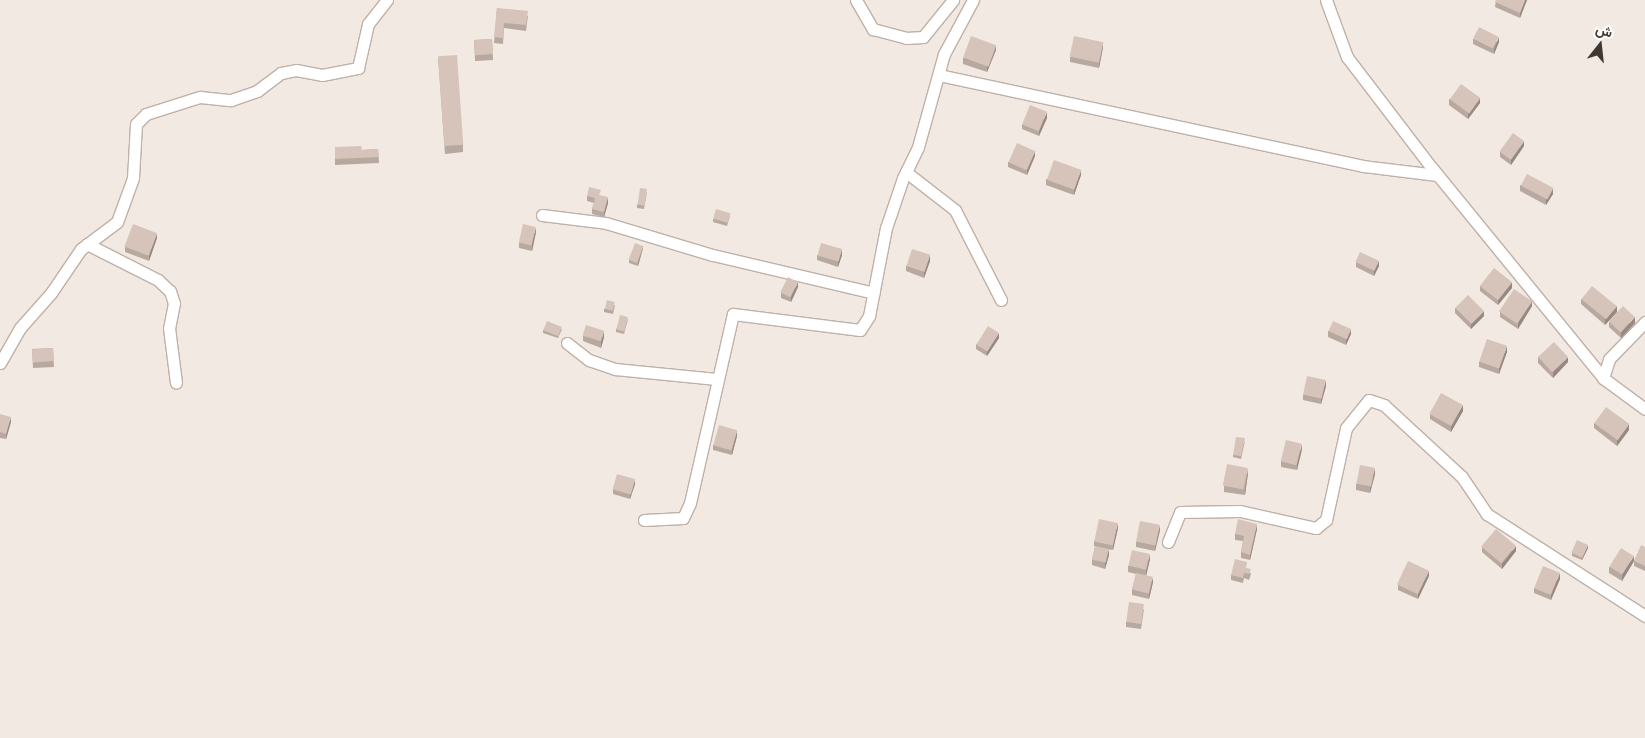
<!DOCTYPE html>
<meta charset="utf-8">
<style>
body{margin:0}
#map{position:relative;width:1645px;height:738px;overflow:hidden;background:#f1e9e2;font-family:Cabin,Vazirmatn,sans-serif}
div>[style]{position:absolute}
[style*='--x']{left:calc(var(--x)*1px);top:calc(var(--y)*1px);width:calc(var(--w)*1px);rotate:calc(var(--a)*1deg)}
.roads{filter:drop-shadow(1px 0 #bfb1a8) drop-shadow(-1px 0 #bfb1a8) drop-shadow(0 1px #bfb1a8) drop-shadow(0 -1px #bfb1a8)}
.street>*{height:11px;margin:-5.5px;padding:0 5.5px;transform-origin:5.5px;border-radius:5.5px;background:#fff}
.wall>*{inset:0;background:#b8a9a0;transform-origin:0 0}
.shaded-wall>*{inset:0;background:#968982}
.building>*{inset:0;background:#d6c4ba;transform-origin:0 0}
span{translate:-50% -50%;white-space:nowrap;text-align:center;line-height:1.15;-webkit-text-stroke:4px #fff;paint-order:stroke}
.north{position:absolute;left:1575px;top:20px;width:50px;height:50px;-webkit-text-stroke:4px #fff;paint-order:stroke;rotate:16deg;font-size:14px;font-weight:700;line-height:20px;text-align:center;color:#423832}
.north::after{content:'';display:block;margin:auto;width:18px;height:22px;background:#423832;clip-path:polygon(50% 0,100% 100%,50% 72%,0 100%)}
</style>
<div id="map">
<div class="roads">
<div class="street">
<i style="--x:856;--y:0;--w:34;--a:60"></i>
<i style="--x:873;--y:29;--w:34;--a:15"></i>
<i style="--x:906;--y:38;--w:17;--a:-3"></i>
<i style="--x:923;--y:37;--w:48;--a:-51"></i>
<i style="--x:1326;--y:0;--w:61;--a:69.8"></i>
<i style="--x:1347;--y:57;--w:140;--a:52.6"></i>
<i style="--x:1432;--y:168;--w:271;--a:50.8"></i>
<i style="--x:1603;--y:378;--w:52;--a:36.4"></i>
<i style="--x:939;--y:75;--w:434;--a:12.1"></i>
<i style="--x:1363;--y:166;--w:75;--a:6.9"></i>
<i style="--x:906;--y:172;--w:62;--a:37.8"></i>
<i style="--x:955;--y:210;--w:101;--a:62.9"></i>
<i style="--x:542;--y:215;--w:64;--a:7.1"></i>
<i style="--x:606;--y:223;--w:112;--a:16.7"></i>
<i style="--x:713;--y:255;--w:165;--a:13.3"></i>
<i style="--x:87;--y:244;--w:80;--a:26.9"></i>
<i style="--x:158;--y:280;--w:16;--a:43"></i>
<i style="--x:170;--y:291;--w:13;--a:72"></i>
<i style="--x:174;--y:303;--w:25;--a:101"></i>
<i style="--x:169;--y:328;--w:55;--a:82.7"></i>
<i style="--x:567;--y:343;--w:28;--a:38"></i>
<i style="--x:589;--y:360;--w:28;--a:19"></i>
<i style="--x:615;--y:369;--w:102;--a:5.6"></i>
<i style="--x:0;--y:363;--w:40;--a:-60.3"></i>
<i style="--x:20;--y:328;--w:47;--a:-48.5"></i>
<i style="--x:51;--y:293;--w:53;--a:-55.7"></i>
<i style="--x:81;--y:249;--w:45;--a:-36.9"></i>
<i style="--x:117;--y:222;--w:47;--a:-70"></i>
<i style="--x:133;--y:178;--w:54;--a:-86.8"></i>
<i style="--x:136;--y:124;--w:14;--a:-45"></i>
<i style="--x:146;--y:114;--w:57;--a:-17.5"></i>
<i style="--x:200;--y:97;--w:31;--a:6"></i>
<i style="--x:231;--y:100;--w:28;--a:-19"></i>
<i style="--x:257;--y:91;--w:30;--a:-37"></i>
<i style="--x:281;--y:73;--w:15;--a:-11"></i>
<i style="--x:296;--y:70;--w:26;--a:11"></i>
<i style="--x:322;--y:75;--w:37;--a:-11"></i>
<i style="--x:358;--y:68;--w:45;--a:-77.2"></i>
<i style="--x:368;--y:24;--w:31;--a:-52"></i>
<i style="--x:1603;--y:378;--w:20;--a:-72"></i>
<i style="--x:1609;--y:359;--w:52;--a:-45.8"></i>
<i style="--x:644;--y:520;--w:39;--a:-3"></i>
<i style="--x:683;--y:518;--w:17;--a:-65"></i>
<i style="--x:690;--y:503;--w:194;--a:-77.2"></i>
<i style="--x:733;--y:314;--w:128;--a:7.2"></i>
<i style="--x:860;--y:330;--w:17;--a:-57"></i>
<i style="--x:869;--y:316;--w:90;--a:-79.1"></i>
<i style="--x:886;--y:228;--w:53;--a:-71.2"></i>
<i style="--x:903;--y:178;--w:34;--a:-64"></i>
<i style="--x:918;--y:147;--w:97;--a:-74.4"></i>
<i style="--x:944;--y:54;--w:61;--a:-61.8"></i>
<i style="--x:1168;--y:542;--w:32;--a:-68"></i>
<i style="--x:1180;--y:512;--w:60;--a:-1"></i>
<i style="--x:1240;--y:511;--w:78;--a:12.6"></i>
<i style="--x:1316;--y:528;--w:13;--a:-39"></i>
<i style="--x:1326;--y:520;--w:94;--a:-77.7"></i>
<i style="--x:1346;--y:428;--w:36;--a:-51"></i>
<i style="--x:1369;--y:400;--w:16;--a:18"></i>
<i style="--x:1384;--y:405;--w:106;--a:42.7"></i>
<i style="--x:1462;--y:477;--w:45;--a:56"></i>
<i style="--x:1487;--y:514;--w:188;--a:32.8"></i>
</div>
</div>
<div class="wall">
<i style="clip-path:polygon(1496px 0,1527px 0,1520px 18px,1495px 7px)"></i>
<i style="clip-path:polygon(497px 8px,528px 16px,526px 31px,504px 28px,503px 44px,494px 43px)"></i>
<i style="left:492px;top:39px;width:21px;height:18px;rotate:87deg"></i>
<i style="clip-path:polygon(1473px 39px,1499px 42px,1494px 54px,1473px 44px)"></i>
<i style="clip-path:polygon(1103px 47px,1099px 68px,1070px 62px,1070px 57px)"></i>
<i style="clip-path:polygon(996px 50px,987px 72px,963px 64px,963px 58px)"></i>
<i style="clip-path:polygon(438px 57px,463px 145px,463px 152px,445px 154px)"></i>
<i style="clip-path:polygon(1449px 99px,1480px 103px,1468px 119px,1449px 105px)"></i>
<i style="clip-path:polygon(1047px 118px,1039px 136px,1022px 129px,1022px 124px)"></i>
<i style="clip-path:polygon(1524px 146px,1511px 165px,1500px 157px,1500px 152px)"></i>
<i style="clip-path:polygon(335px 147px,362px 150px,378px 149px,379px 163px,335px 165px)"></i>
<i style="clip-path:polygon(1035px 156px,1027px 175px,1008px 167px,1008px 162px)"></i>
<i style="clip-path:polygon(1081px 175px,1074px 195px,1046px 185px,1046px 179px)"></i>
<i style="clip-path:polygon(1520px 185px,1553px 194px,1546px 205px,1520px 191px)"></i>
<i style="clip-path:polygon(647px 192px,644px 209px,637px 208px,637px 205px)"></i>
<i style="clip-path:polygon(587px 196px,601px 196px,608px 203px,604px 217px,592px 214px,592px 209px,594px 203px,587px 201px)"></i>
<i style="clip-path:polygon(730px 216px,727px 226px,713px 222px,713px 219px)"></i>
<i style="clip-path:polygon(536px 232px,532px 251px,519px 248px,519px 243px)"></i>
<i style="clip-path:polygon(157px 238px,149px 261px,125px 252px,125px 247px)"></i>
<i style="clip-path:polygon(643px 248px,638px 266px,629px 263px,629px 260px)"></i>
<i style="clip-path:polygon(817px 255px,842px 255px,838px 267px,817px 260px)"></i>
<i style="clip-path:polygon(930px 261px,924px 278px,906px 271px,906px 266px)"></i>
<i style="clip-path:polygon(1356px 262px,1379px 266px,1374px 276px,1356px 267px)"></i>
<i style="clip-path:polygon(1480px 286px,1512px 288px,1498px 305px,1480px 291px)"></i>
<i style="clip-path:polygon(798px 287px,791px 302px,781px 298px,781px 292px)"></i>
<i style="clip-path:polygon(1581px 299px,1617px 312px,1605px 325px,1581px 304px)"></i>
<i style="clip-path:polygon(615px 305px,613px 314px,604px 312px,604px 309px)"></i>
<i style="clip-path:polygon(1532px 306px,1518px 329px,1500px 317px,1500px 312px)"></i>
<i style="clip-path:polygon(1455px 308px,1484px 316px,1471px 329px,1455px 313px)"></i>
<i style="clip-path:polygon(628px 319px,624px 334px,616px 332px,616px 329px)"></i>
<i style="clip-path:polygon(1609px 322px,1635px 323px,1621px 338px,1609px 327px)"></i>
<i style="clip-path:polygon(562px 329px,558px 338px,543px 333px,543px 330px)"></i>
<i style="clip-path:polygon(1328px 331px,1351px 334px,1346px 345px,1328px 337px)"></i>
<i style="clip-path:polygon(583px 336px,604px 337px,601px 348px,583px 341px)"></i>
<i style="clip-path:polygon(999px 338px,987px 356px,976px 349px,976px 344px)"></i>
<i style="left:53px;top:348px;width:19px;height:21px;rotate:87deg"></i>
<i style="clip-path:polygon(1507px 352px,1499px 374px,1479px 367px,1479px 362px)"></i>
<i style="clip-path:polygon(1538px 357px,1568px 362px,1553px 378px,1538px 363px)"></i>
<i style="clip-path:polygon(1326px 386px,1321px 404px,1303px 400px,1303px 395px)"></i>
<i style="clip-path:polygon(1463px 411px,1451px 432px,1430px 419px,1430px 414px)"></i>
<i style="clip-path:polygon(0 414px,11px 422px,6px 439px,0 438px)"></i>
<i style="clip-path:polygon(1594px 423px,1629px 430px,1617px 446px,1594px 428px)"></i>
<i style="clip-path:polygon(737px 436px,732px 455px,713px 450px,713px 445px)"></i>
<i style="clip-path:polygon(1245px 441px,1241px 459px,1233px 457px,1233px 455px)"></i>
<i style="clip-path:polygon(1302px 449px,1297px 470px,1281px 467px,1281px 461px)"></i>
<i style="clip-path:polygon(1248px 473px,1245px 495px,1224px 492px,1224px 486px)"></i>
<i style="clip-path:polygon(1375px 474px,1370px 493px,1356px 490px,1356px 484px)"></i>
<i style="clip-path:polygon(635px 484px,630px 499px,613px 494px,613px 489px)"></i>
<i style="clip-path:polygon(1118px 528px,1113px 550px,1105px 549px,1109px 555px,1105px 569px,1092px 565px,1092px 560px,1095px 546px,1094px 546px,1094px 541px)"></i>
<i style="clip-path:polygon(1257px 529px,1250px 560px,1241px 558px,1241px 552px,1243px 541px,1235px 540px,1235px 534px)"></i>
<i style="clip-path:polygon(1160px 530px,1155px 551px,1136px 547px,1136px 542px)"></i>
<i style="clip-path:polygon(1482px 547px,1516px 551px,1502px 569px,1482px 552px)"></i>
<i style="clip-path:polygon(1645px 547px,1645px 571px,1634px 566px,1634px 561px)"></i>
<i style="clip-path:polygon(1588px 548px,1582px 560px,1572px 556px,1572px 553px)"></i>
<i style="clip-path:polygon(1150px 559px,1146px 576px,1153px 582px,1149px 599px,1132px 595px,1132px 590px,1136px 574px,1128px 572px,1128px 566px)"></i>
<i style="clip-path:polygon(1634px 561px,1622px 581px,1609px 573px,1609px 567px)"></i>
<i style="clip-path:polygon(1247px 568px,1251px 574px,1249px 580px,1244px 578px,1243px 583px,1231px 580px,1231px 575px)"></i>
<i style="clip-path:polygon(1429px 576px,1418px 599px,1398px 590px,1398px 585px)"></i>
<i style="clip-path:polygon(1560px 579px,1551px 600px,1534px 593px,1534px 588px)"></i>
<i style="clip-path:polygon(1144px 609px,1141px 629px,1126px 627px,1126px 622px)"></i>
</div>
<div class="shaded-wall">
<i style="clip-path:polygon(1525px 0,1527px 0,1520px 18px,1520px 13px)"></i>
<i style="clip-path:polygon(1499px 37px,1499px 42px,1494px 54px,1494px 49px)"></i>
<i style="clip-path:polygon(1103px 42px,1103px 47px,1099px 68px,1099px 63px)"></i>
<i style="clip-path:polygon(996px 45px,996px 50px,987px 72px,987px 67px)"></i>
<i style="clip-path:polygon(1480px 98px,1480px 103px,1468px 119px,1468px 114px)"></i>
<i style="clip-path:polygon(1047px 112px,1047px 118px,1039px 136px,1039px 131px)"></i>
<i style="clip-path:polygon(1524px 141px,1524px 146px,1511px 165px,1511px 160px)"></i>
<i style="clip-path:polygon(1035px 151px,1035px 156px,1027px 175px,1027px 170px)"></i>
<i style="clip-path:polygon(1081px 170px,1081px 175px,1074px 195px,1074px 190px)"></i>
<i style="clip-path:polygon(1553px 188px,1553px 194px,1546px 205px,1546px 200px)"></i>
<i style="clip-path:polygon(608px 197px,608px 203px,604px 217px,604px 212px)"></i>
<i style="clip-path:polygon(536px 227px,536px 232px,532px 251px,532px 245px)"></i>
<i style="clip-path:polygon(157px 233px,157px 238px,149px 261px,149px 255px)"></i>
<i style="clip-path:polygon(643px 246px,643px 248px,638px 266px,638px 263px)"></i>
<i style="clip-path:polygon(842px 249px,842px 255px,838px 267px,838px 261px)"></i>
<i style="clip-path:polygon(930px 255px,930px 261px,924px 278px,924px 272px)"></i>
<i style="clip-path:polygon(1379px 261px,1379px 266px,1374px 276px,1374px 270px)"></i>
<i style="clip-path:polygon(798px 282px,798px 287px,791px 302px,791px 297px)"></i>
<i style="clip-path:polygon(1512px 282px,1512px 288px,1498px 305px,1498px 300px)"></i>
<i style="clip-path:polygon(1532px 301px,1532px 306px,1518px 329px,1518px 323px)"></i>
<i style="clip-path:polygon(1617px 306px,1617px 312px,1605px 325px,1605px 319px)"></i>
<i style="clip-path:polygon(1484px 311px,1484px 316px,1471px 329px,1471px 323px)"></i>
<i style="clip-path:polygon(1635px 317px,1635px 323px,1621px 338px,1621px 333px)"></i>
<i style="clip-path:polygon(1351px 329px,1351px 334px,1346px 345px,1346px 339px)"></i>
<i style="clip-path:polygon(604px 331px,604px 337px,601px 348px,601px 342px)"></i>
<i style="clip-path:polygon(999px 333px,999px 338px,987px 356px,987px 351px)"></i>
<i style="clip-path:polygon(1507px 346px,1507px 352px,1499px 374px,1499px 369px)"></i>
<i style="clip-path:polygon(1568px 357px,1568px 362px,1553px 378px,1553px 372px)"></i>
<i style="clip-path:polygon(1326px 380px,1326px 386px,1321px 404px,1321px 399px)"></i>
<i style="clip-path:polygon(1463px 405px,1463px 411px,1451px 432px,1451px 426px)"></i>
<i style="clip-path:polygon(11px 417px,11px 422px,6px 439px,6px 434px)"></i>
<i style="clip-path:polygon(1629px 424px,1629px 430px,1617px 446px,1617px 440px)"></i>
<i style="clip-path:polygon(737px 430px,737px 436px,732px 455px,732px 450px)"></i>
<i style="clip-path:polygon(1302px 444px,1302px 449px,1297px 470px,1297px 465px)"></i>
<i style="clip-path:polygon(1248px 468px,1248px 473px,1245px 495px,1245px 490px)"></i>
<i style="clip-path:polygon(1375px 468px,1375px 474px,1370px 493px,1370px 488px)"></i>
<i style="clip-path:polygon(635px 479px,635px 484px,630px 499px,630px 494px)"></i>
<i style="clip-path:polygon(1118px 523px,1118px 528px,1113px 550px,1113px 545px)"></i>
<i style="clip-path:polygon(1257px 524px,1257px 529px,1250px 560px,1250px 555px)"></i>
<i style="clip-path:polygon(1160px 525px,1160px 530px,1155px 551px,1155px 546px)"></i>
<i style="clip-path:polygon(1588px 545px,1588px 548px,1582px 560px,1582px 558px)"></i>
<i style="clip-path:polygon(1516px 546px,1516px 551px,1502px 569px,1502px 564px)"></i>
<i style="clip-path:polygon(1109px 549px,1109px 555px,1105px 569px,1105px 563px)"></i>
<i style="clip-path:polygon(1150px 554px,1150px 559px,1146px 576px,1146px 571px)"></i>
<i style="clip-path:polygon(1634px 556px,1634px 561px,1622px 581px,1622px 575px)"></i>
<i style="clip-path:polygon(1429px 571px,1429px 576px,1418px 599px,1418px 594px)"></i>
<i style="clip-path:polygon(1560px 573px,1560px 579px,1551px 600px,1551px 595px)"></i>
<i style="clip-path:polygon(1153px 577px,1153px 582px,1149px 599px,1149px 594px)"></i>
</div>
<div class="building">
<i style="clip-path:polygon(1496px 0,1525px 0,1520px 13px,1495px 2px)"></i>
<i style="clip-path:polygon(497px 8px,528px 11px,526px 25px,504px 23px,503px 38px,494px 37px)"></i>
<i style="left:1479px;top:27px;width:22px;height:13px;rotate:27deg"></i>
<i style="left:971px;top:36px;width:27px;height:23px;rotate:20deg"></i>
<i style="left:1074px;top:36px;width:30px;height:21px;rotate:12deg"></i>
<i style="left:492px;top:39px;width:15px;height:18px;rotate:86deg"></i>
<i style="left:457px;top:55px;width:90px;height:19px;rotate:86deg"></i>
<i style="left:1461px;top:84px;width:24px;height:19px;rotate:36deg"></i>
<i style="left:1030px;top:105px;width:18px;height:21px;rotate:22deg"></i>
<i style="left:1513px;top:133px;width:14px;height:23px;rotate:36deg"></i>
<i style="left:1017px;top:143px;width:20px;height:21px;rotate:24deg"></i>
<i style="clip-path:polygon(361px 146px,362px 150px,378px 149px,379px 157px,335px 159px,335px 147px)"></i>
<i style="left:1054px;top:160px;width:29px;height:21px;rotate:20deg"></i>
<i style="left:1527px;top:174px;width:30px;height:13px;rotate:28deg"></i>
<i style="clip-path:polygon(589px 187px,601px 190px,599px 195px,608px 197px,604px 212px,592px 209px,595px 198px,587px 196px)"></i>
<i style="left:640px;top:188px;width:7px;height:17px;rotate:8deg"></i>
<i style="left:716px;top:209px;width:15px;height:10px;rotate:16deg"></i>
<i style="left:133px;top:224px;width:26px;height:24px;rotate:21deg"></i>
<i style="left:523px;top:224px;width:13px;height:19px;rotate:13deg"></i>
<i style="left:635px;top:243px;width:9px;height:18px;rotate:21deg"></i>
<i style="left:821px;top:243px;width:22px;height:13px;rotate:16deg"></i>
<i style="left:912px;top:249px;width:19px;height:18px;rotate:18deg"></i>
<i style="left:1360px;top:252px;width:21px;height:11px;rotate:25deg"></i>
<i style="left:1494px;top:268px;width:23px;height:23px;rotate:38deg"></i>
<i style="left:788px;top:277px;width:11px;height:17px;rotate:27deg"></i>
<i style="left:1592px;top:286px;width:32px;height:17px;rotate:39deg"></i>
<i style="left:1514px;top:289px;width:22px;height:27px;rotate:34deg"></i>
<i style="left:1468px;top:295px;width:23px;height:18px;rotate:45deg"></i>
<i style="left:607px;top:300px;width:8px;height:9px;rotate:14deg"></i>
<i style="left:1623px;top:306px;width:16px;height:21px;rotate:43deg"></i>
<i style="left:620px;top:315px;width:8px;height:15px;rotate:14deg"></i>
<i style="left:547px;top:321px;width:16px;height:10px;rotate:22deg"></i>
<i style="left:1333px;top:321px;width:20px;height:11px;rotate:24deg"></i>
<i style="left:586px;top:325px;width:19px;height:11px;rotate:18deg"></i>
<i style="left:988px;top:326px;width:13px;height:22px;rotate:32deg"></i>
<i style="left:1487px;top:339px;width:21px;height:24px;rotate:19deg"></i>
<i style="left:1554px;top:342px;width:21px;height:22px;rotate:47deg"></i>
<i style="left:53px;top:348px;width:13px;height:21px;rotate:86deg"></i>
<i style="left:1307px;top:376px;width:19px;height:19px;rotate:12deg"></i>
<i style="left:1441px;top:393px;width:25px;height:24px;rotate:29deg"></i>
<i style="left:1606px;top:407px;width:29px;height:20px;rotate:36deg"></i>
<i style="clip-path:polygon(0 414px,11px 417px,6px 434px,0 432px)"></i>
<i style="left:719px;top:425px;width:19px;height:21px;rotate:16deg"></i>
<i style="clip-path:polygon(1236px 437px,1245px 438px,1241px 456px,1233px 455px)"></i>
<i style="left:1286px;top:440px;width:16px;height:22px;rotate:14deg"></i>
<i style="left:1227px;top:464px;width:21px;height:22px;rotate:11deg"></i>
<i style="left:1360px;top:465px;width:15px;height:19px;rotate:11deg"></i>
<i style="left:617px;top:474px;width:19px;height:16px;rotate:16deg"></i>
<i style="left:1099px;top:519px;width:19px;height:23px;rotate:12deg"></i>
<i style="clip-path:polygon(1238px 519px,1257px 524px,1250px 555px,1241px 552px,1244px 536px,1235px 534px)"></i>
<i style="left:1140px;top:521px;width:20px;height:21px;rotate:11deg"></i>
<i style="left:1496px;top:529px;width:26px;height:23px;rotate:40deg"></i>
<i style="left:1577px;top:540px;width:12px;height:14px;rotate:24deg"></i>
<i style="clip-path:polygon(1641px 545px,1645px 547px,1645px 566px,1634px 561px)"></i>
<i style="left:1095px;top:546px;width:14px;height:14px;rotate:12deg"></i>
<i style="left:1621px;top:548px;width:15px;height:22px;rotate:32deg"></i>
<i style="left:1132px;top:550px;width:18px;height:16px;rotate:13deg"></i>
<i style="clip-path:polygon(1235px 559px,1247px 562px,1246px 568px,1251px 569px,1249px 574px,1244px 573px,1243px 578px,1231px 575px)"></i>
<i style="left:1408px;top:561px;width:23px;height:26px;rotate:25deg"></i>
<i style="left:1543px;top:566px;width:18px;height:24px;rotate:22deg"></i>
<i style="left:1136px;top:573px;width:17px;height:17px;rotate:13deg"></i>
<i style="left:1129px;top:602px;width:15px;height:20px;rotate:8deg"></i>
</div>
<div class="north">ش</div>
</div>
